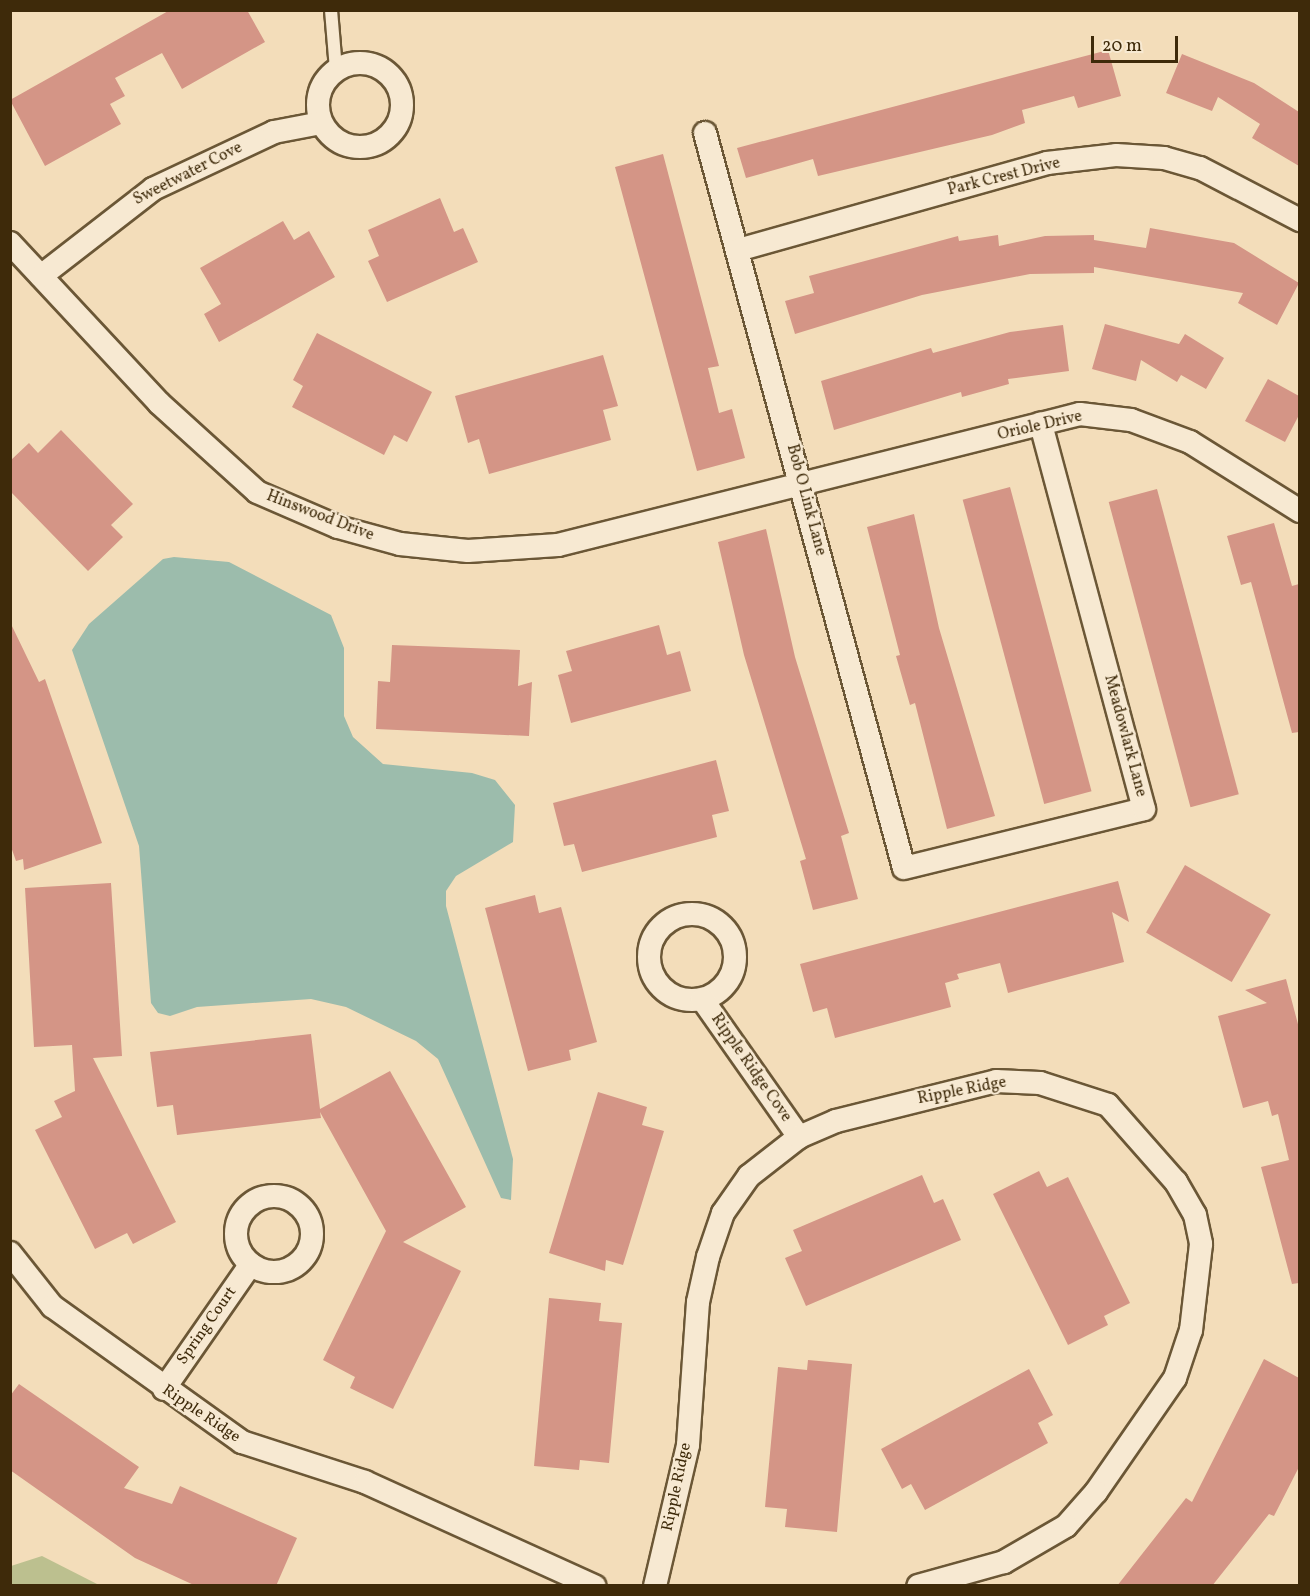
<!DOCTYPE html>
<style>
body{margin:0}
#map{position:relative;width:1310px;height:1596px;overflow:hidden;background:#f3ddba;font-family:Vollkorn,serif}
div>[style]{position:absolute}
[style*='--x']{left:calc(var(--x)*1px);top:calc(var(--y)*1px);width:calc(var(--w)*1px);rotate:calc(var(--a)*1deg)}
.green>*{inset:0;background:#bcc08f}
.water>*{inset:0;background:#9cbcac}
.building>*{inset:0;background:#d49586;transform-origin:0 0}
.roads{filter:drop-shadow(2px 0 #6b5736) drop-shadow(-2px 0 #6b5736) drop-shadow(0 2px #6b5736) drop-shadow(0 -2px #6b5736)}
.lane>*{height:12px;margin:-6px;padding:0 6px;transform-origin:6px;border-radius:6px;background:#f7e9d2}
.street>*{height:22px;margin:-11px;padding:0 11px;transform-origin:11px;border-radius:11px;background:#f7e9d2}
.street>.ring{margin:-11px;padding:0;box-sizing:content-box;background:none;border:22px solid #f7e9d2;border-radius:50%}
span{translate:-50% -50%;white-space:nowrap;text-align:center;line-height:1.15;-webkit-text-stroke:4.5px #f7e9d2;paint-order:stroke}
.street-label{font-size:16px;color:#3e2a0a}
.frame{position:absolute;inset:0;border:12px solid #3e2a0a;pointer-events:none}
.scale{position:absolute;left:1091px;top:36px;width:87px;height:27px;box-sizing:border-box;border:3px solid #3e2a0a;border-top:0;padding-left:8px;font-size:18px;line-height:21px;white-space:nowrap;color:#3e2a0a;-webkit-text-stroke:4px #f7e9d2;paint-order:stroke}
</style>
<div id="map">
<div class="green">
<i style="clip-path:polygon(42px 1556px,99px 1585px,11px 1585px,11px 1566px)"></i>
</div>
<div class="water">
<i style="clip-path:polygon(174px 557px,229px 562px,331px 615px,344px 648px,344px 716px,353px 737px,383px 764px,472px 773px,495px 780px,515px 805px,513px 842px,456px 876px,446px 891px,446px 906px,513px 1159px,511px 1200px,501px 1198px,438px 1059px,416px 1041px,346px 1007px,311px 999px,197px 1007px,170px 1016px,158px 1013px,151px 1003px,139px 846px,72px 650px,89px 624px,163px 559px)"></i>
</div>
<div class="building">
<i style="clip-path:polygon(170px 10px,247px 10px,265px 42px,182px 89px,162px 53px,115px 78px,125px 96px,110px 104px,121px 124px,45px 166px,10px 100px)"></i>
<i style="clip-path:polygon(1108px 50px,1121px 96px,1078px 108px,1074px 96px,1022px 110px,1025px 123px,992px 135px,818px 176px,813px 159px,746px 178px,737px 148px)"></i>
<i style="clip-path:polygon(1182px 54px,1254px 83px,1299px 112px,1299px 166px,1252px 138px,1260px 124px,1218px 97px,1212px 111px,1166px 93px)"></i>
<i style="clip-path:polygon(663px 154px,719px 366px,708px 368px,719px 413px,732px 409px,745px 458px,697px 471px,615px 167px)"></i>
<i style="clip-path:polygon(440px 198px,454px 232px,463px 228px,478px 262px,387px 302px,368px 261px,379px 256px,368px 230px)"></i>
<i style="clip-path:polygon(283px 221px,294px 240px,309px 231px,335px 277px,219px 342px,204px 314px,221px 304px,200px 268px)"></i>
<i style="clip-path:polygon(1150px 228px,1234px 243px,1299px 283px,1277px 325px,1238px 303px,1243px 293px,1094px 267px,1094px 273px,1030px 274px,922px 295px,795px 334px,785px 301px,814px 293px,809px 276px,958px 236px,959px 241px,998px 235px,999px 246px,1045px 236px,1094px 235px,1094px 240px,1146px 248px)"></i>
<i style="clip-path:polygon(1105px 324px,1179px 344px,1185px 334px,1224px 358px,1206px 389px,1181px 375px,1177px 382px,1141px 360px,1136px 381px,1092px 369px)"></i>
<i style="clip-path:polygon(1063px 325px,1069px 371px,1008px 379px,1009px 384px,962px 397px,961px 392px,834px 430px,821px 381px,931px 348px,933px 353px,1010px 332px)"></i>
<i style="clip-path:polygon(317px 333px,432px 392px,407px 442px,394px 435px,384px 455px,292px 407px,303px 386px,293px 380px)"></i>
<i style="clip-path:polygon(603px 355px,618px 406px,603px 410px,611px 440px,489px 474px,479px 439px,468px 443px,455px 396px)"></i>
<i style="clip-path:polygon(1268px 379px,1299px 396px,1299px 415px,1285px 442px,1245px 421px)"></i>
<i style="clip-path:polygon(61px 430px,133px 504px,111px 525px,123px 537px,88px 571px,10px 491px,10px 461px,29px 443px,38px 453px)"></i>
<i style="left:1010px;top:487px;width:315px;height:49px;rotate:75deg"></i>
<i style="left:1157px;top:489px;width:316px;height:50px;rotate:75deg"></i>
<i style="clip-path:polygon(914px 514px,939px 628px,995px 816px,947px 829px,915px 703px,910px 705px,896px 656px,900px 655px,867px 527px)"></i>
<i style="clip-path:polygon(1274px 523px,1292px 586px,1299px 584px,1299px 732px,1292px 733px,1251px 582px,1241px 585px,1227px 536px)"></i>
<i style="clip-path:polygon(766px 529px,795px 657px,849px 833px,841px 836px,858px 899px,813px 910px,800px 861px,806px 859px,744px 655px,718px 542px)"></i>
<i style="clip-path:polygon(10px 622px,39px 682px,45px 679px,102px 843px,24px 870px,23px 859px,16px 861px,10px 844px)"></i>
<i style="clip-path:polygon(659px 625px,667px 655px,680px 651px,691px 691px,571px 723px,558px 675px,572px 671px,566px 651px)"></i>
<i style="clip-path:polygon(392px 645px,520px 650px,518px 686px,532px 682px,529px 736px,376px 729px,378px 681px,390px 682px)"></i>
<i style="clip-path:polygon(716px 760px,729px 811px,712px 815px,717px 837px,582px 872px,574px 844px,564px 846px,553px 803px)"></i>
<i style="left:1185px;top:865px;width:99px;height:78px;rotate:30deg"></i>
<i style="clip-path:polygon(1118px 881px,1129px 922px,1112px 912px,1124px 962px,1008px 993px,1000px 963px,957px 974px,959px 979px,945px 983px,951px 1007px,835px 1038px,827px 1008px,813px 1012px,800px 964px)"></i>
<i style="clip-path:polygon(111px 883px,122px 1056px,93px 1058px,176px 1222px,133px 1244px,127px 1233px,95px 1249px,35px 1130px,62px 1117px,54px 1101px,75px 1091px,72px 1045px,34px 1047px,25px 888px)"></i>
<i style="clip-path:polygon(535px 895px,539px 913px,561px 907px,597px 1042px,569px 1050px,571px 1060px,528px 1071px,485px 908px)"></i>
<i style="clip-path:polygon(1286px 979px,1299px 1028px,1299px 1283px,1292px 1284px,1261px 1167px,1289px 1160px,1278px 1114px,1272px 1116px,1268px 1101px,1243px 1108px,1218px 1016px,1267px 1003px,1245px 990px)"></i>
<i style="clip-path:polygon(311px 1034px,320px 1109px,390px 1071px,466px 1207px,403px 1242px,461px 1271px,393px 1409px,350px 1388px,355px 1377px,323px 1360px,386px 1231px,320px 1112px,321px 1118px,177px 1135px,173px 1105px,157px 1107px,150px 1052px)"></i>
<i style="clip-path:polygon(598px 1092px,647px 1107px,642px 1125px,664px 1131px,623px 1265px,606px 1260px,605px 1271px,549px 1253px)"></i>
<i style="clip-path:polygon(1039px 1171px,1047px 1187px,1068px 1177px,1130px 1303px,1104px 1316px,1108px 1325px,1068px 1345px,993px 1194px)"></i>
<i style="clip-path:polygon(922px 1175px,934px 1203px,943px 1199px,961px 1240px,806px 1306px,785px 1258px,802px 1251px,793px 1230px)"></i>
<i style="clip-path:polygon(549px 1298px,601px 1303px,599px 1321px,622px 1323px,609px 1463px,580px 1460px,579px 1470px,534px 1466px)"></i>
<i style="clip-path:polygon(1264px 1359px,1299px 1378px,1299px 1467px,1274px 1516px,1269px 1514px,1212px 1586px,1117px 1586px,1186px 1498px,1192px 1502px)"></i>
<i style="clip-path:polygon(808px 1360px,852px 1364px,837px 1532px,785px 1527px,787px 1509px,765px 1507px,778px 1367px,807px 1370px)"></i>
<i style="clip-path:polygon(1029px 1369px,1053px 1415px,1038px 1423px,1048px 1443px,925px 1510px,911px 1484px,902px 1489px,881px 1449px)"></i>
<i style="clip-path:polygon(19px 1384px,139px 1467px,124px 1488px,172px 1504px,180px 1486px,297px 1538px,276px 1586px,196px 1586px,135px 1558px,10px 1470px,10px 1396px)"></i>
</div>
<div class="roads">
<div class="lane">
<i style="--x:331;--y:10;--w:59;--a:85.2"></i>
</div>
<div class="street">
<i class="ring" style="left:318px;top:63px;width:62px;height:62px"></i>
<i style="--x:705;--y:133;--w:761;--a:74.85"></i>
<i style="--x:904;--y:868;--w:247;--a:-13.8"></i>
<i style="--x:1144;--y:809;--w:399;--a:-105"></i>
<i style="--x:10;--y:243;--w:219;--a:47"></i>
<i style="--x:159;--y:403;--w:132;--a:42.2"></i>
<i style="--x:257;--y:492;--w:88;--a:23.4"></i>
<i style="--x:338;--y:527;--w:64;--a:15.3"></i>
<i style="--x:400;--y:544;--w:68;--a:5.9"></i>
<i style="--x:468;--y:551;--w:90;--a:-3.8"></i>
<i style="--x:558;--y:545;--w:538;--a:-14.09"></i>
<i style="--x:1080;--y:414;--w:51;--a:6.7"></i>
<i style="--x:1131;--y:420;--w:63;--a:20.4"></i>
<i style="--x:1190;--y:442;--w:130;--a:32.1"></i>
<i style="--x:738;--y:250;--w:321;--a:-15.7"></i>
<i style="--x:1047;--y:163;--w:69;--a:-6.6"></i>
<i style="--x:1116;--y:155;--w:48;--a:3.6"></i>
<i style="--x:1164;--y:158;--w:37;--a:16"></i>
<i style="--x:1200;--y:168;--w:113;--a:27.5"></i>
<i style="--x:41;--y:276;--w:142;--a:-37.8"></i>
<i style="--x:153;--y:189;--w:134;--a:-25.2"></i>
<i style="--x:274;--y:132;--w:48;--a:-10.8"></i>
<i class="ring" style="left:649px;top:914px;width:64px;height:64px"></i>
<i style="--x:702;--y:999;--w:169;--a:54.9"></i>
<i class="ring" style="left:236px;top:1196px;width:54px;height:54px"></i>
<i style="--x:10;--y:1253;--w:68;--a:51.6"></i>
<i style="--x:52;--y:1306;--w:234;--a:35.6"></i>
<i style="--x:242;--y:1442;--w:129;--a:18"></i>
<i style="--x:365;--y:1482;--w:252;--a:24.4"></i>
<i style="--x:164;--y:1389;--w:152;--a:-55.2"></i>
<i style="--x:655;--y:1586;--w:145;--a:-76.8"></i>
<i style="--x:688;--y:1445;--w:143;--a:-86"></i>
<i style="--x:698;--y:1302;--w:46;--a:-77.5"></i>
<i style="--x:708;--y:1257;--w:46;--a:-71.2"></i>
<i style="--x:723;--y:1213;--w:45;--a:-54.9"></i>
<i style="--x:749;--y:1176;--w:63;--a:-38"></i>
<i style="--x:799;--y:1137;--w:40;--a:-23.4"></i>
<i style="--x:836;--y:1121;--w:165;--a:-14"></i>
<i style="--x:996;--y:1081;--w:44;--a:2.6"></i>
<i style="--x:1040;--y:1083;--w:71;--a:17.9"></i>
<i style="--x:1108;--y:1105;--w:103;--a:48.6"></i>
<i style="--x:1176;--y:1182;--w:38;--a:60"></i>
<i style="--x:1195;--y:1215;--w:30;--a:78"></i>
<i style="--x:1201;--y:1244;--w:87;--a:96.6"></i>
<i style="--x:1191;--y:1330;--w:51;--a:108.4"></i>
<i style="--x:1175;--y:1378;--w:139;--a:124.7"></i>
<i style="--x:1096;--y:1492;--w:45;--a:131.4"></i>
<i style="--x:1066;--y:1526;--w:72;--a:149.9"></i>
<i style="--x:1004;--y:1562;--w:89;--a:164.4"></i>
</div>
</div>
<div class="street-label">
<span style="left:188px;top:174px;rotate:-27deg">Sweetwater Cove</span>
<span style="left:1004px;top:177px;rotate:-14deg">Park Crest Drive</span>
<span style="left:1040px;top:426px;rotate:-13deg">Oriole Drive</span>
<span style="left:806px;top:500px;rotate:75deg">Bob O Link Lane</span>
<span style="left:320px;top:516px;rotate:21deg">Hinswood Drive</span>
<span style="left:1125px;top:736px;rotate:75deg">Meadowlark Lane</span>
<span style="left:751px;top:1068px;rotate:55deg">Ripple Ridge Cove</span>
<span style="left:962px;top:1091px;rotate:-11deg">Ripple Ridge</span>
<span style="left:207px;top:1326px;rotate:-55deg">Spring Court</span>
<span style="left:201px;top:1414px;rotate:34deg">Ripple Ridge</span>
<span style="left:677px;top:1487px;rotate:-78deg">Ripple Ridge</span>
</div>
<div class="frame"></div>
<div class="scale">20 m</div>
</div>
